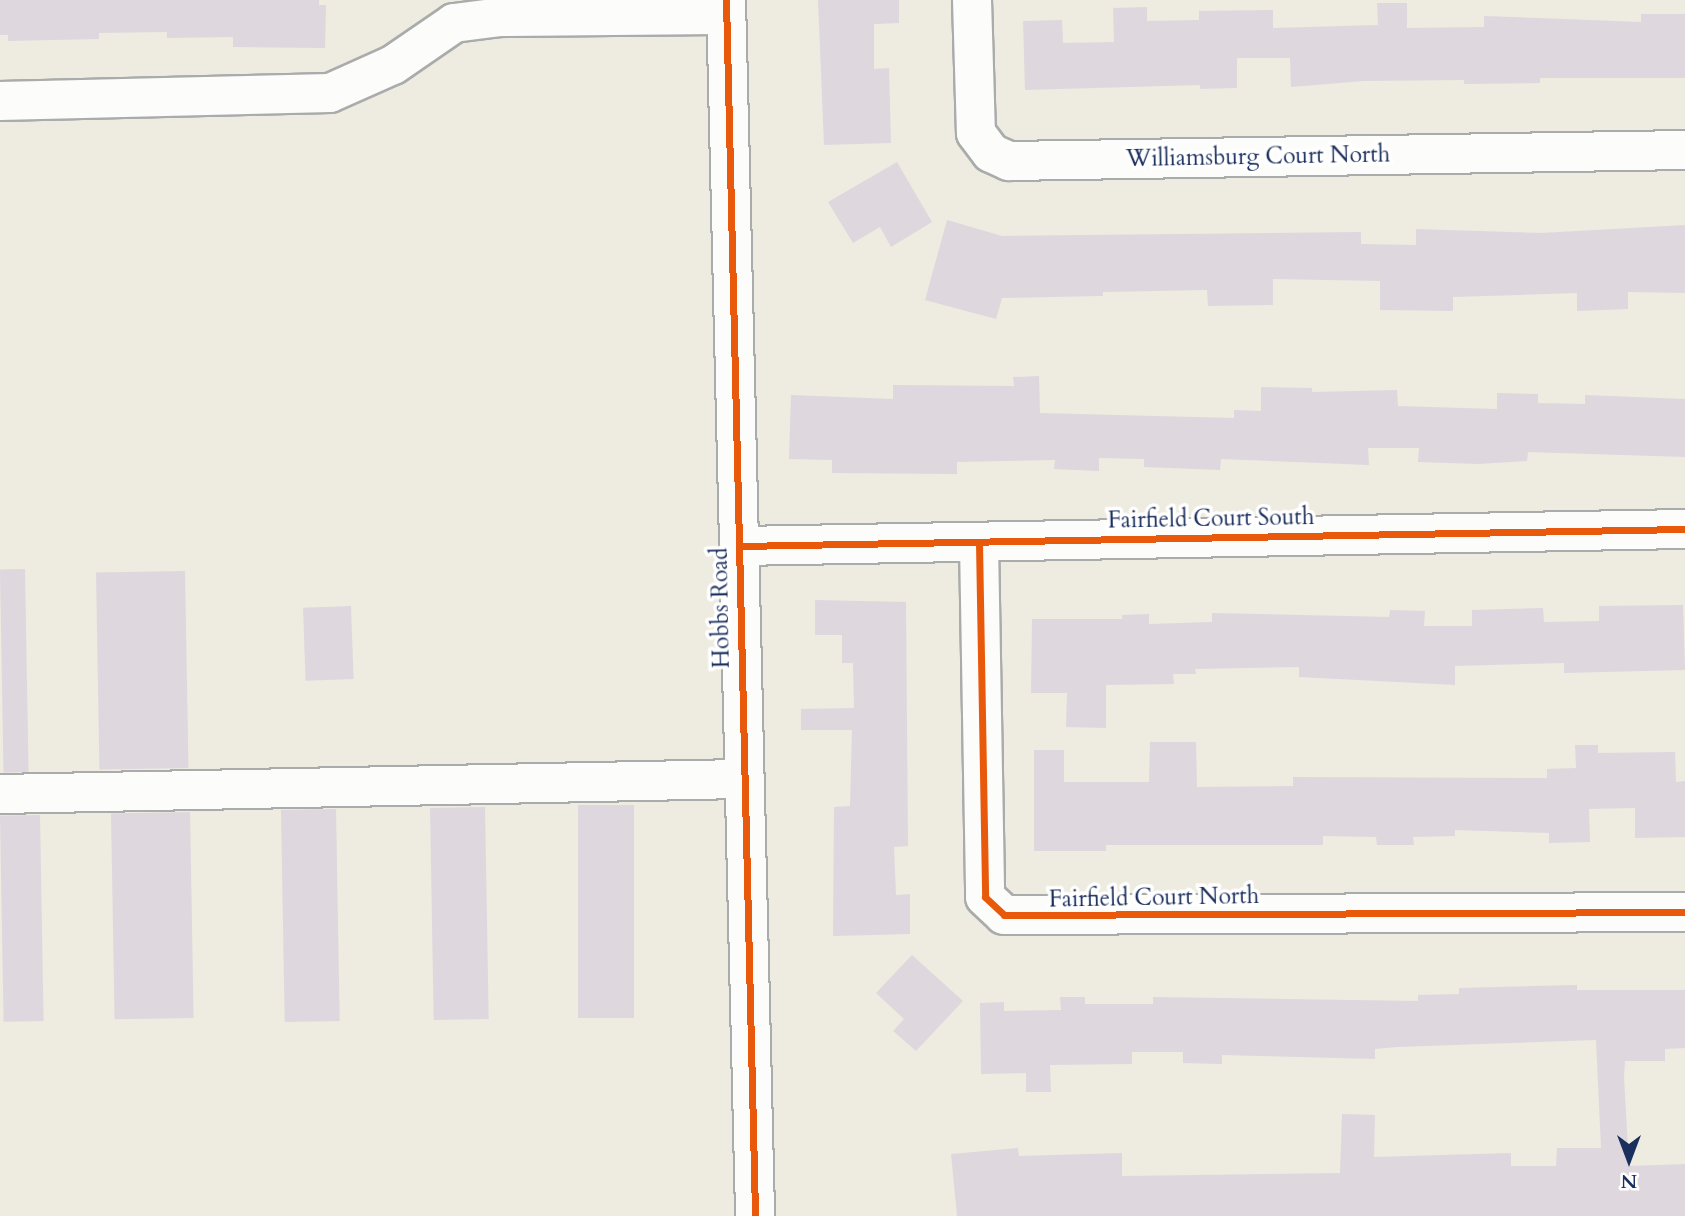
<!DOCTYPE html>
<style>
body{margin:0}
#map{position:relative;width:1685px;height:1216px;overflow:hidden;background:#eeebe1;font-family:Cardo,serif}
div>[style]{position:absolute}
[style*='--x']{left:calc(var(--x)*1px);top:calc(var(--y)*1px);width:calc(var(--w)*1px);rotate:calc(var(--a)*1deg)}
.building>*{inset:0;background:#ded7de;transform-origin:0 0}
.roads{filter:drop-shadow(2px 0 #aaabab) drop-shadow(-2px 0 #aaabab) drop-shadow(0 2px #aaabab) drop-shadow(0 -2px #aaabab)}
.minor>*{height:38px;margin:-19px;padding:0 19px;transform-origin:19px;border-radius:19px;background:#fcfcfa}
.cycleway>*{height:7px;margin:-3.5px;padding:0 3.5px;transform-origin:3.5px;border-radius:3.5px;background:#e8590c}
span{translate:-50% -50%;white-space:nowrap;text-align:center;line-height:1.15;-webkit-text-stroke:7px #fff;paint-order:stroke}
.street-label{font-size:23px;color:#1b2f5e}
.north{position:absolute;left:1594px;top:1125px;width:70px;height:70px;-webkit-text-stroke:5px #fff;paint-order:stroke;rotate:180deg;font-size:19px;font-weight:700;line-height:28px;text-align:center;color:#1b2f5e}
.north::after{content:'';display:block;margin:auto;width:24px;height:32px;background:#1b2f5e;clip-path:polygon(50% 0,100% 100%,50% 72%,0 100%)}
</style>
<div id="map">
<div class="building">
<i style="clip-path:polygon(0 0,319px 0,319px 5px,326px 5px,325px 48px,233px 47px,233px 37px,167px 38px,167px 32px,99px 33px,99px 39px,8px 41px,8px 35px,0 35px)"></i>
<i style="clip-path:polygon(818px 0,899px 0,899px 23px,874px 24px,874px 69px,889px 68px,891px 143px,824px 145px)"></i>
<i style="clip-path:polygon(1377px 3px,1407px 3px,1407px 28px,1484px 27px,1484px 16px,1641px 22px,1641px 14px,1685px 14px,1685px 78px,1540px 78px,1540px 83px,1464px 84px,1464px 80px,1363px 81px,1291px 87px,1290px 58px,1237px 58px,1237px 88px,1200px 89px,1200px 85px,1025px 90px,1023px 21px,1062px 20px,1063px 43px,1114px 42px,1113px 8px,1147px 7px,1147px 21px,1199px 20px,1199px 11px,1273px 10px,1273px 28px,1378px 25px)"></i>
<i style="clip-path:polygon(897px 162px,932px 222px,891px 247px,880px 227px,853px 243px,828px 202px)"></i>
<i style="clip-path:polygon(947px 220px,1002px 236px,1361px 232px,1361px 244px,1416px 245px,1416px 229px,1541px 233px,1685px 225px,1685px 293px,1628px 292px,1628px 309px,1577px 311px,1577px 293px,1453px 297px,1453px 311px,1380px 310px,1380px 281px,1273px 279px,1273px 305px,1208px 306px,1207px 290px,1103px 292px,1103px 296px,1002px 298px,996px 319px,925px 300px)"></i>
<i style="clip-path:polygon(1039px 376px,1040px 413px,1234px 418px,1234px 410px,1261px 411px,1261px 387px,1312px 388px,1312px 392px,1397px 390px,1398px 406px,1497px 409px,1497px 393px,1538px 394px,1538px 403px,1585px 404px,1585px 395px,1685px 399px,1685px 457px,1528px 452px,1527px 461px,1479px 464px,1418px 462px,1419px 448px,1368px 448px,1369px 465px,1221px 459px,1220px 470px,1144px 467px,1144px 459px,1099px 458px,1099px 471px,1054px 469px,1055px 460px,957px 462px,957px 474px,832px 473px,832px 460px,789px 459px,791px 395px,893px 399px,893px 385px,1014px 386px,1013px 377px)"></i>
<i style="left:25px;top:569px;width:203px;height:25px;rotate:89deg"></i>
<i style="left:185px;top:571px;width:197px;height:89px;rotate:89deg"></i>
<i style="clip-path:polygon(815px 600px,906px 602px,908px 846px,894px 847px,896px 895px,910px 894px,910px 934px,833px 936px,834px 807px,850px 806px,852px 730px,801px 730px,801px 709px,854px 708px,853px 663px,842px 663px,842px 635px,815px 635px)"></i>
<i style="clip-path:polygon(1683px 605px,1685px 670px,1564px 673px,1564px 663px,1455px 666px,1455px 685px,1299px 677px,1299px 667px,1195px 669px,1196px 674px,1173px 674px,1174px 684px,1106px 685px,1106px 728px,1066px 727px,1067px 693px,1031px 693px,1032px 619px,1122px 619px,1122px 615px,1149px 614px,1149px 624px,1212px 622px,1212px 613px,1389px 617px,1390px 610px,1425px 611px,1424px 626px,1472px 626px,1472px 610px,1543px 608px,1544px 622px,1599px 621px,1599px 606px)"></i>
<i style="left:351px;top:606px;width:73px;height:48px;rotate:88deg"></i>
<i style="clip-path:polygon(1150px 742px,1196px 742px,1197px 787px,1293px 786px,1293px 777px,1547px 778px,1547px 769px,1576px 768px,1575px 745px,1598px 745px,1598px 753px,1675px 752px,1676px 782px,1685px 781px,1685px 837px,1635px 838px,1635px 808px,1589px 809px,1590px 842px,1549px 843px,1549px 833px,1455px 830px,1455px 836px,1413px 837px,1414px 845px,1377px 845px,1376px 837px,1323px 836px,1323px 845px,1106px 845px,1106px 851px,1034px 851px,1034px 750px,1064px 750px,1064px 782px,1149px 782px)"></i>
<i style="left:578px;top:805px;width:56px;height:213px"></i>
<i style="left:485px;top:807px;width:212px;height:55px;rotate:89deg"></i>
<i style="left:336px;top:809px;width:212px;height:55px;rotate:89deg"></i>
<i style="left:190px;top:812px;width:206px;height:79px;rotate:89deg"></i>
<i style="left:40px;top:815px;width:206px;height:40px;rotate:89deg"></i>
<i style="clip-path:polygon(912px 955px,963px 1001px,916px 1051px,893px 1031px,904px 1019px,876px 993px)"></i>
<i style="clip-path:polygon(1577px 985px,1577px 990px,1685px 990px,1685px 1048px,1665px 1049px,1665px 1061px,1625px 1061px,1624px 1077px,1629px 1166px,1685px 1164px,1685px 1216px,957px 1216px,951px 1154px,1018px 1148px,1019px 1156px,1122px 1153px,1122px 1176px,1340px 1173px,1342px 1114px,1375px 1115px,1374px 1157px,1511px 1153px,1511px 1166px,1556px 1166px,1557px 1148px,1601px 1148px,1596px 1040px,1397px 1047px,1375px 1049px,1375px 1059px,1222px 1055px,1222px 1064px,1183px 1063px,1183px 1052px,1132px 1052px,1132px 1064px,1050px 1065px,1051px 1092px,1026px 1092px,1026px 1073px,981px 1074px,980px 1003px,1004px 1002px,1004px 1011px,1061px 1010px,1060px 997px,1085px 997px,1085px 1004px,1153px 1004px,1153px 997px,1418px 1001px,1418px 995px,1459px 994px,1459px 988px)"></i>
</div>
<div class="roads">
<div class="minor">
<i style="--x:726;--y:0;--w:1216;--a:88.63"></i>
<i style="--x:972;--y:0;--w:133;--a:88.3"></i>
<i style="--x:976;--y:133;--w:25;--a:53"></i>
<i style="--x:991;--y:153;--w:20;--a:24"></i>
<i style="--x:1009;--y:161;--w:676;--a:-0.93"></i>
<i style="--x:0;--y:101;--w:330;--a:-1.4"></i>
<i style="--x:330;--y:93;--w:69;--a:-24"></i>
<i style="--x:393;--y:65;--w:74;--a:-34.5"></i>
<i style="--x:454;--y:23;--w:47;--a:-7.3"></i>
<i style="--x:501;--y:17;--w:225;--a:-0.5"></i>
<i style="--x:979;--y:543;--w:354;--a:89"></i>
<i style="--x:985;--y:897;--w:26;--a:43"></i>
<i style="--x:1004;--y:915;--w:681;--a:-0.25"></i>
<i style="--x:739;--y:546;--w:946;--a:-1.03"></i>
<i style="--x:0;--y:794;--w:744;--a:-1.16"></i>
</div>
</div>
<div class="cycleway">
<i style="--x:726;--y:0;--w:1216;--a:88.63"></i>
<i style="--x:979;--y:543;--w:354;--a:89"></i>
<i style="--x:985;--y:897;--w:26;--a:43"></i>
<i style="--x:1004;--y:915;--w:681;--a:-0.25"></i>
<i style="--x:739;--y:546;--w:946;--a:-1.03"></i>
</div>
<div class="street-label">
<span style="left:1258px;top:157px;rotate:-1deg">Williamsburg Court North</span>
<span style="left:1211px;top:519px;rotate:-1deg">Fairfield Court South</span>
<span style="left:721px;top:608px;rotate:-91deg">Hobbs Road</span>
<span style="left:1154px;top:898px;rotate:-1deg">Fairfield Court North</span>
</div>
<div class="north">N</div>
</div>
